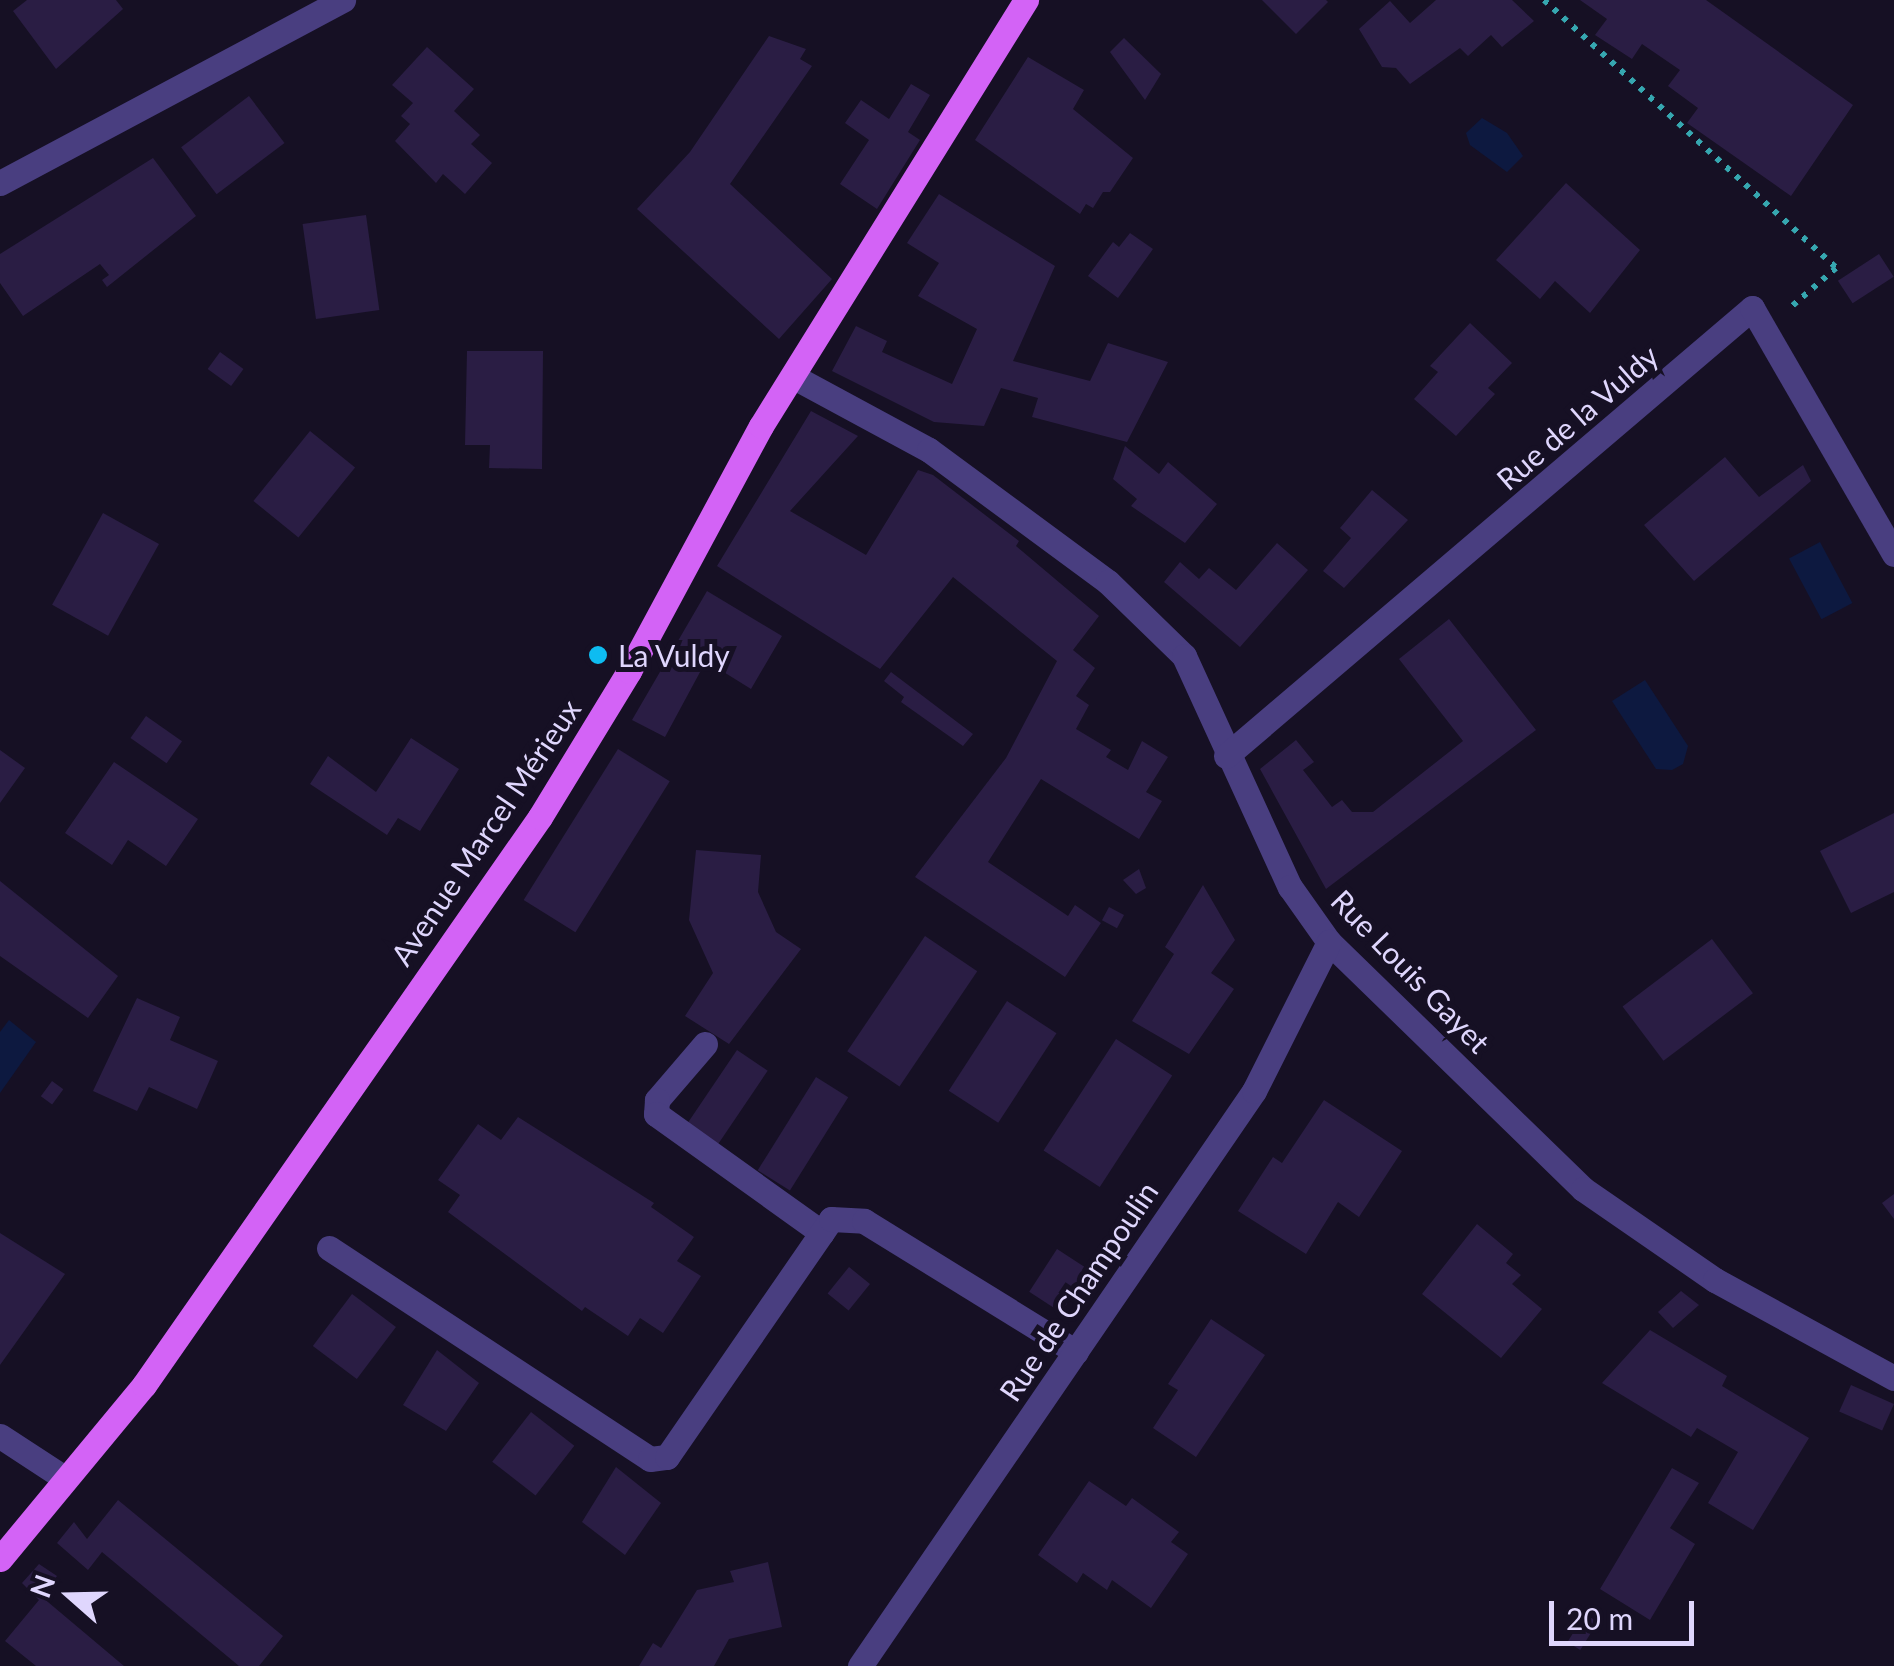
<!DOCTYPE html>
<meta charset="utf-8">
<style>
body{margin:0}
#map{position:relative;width:1894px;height:1666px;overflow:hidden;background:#161024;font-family:Lato,sans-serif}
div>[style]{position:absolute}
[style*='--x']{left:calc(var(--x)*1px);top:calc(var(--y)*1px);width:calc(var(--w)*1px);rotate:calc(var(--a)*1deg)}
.water>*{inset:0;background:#0d1940;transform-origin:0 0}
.building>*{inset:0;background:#2a1d44;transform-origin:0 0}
.path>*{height:6px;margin-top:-3px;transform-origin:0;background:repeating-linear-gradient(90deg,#36a7b0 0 5px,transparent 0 13px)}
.minor>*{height:25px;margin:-12.5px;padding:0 12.5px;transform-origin:12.5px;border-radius:12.5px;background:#493e80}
.major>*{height:25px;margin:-12.5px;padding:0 12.5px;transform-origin:12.5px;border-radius:12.5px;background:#d363f6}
.dots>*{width:28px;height:28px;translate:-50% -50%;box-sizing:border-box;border:5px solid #161024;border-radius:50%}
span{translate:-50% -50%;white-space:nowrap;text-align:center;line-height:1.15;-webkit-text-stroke:10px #161024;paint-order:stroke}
.street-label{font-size:30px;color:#dfd6fd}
.poi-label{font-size:30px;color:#dfd6fd}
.left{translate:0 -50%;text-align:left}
.north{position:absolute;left:20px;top:1546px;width:100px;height:100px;-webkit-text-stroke:8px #161024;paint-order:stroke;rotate:290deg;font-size:28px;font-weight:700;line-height:40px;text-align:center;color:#dfd6fd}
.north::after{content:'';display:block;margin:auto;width:35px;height:45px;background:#dfd6fd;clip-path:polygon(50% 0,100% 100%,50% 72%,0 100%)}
.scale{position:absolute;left:1549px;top:1601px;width:145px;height:45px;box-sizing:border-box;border:5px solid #dfd6fd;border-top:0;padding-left:12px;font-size:30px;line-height:35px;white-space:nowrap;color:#dfd6fd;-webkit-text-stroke:8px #161024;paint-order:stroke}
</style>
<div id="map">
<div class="water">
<i style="clip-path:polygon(1482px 118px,1507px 133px,1523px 156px,1507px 172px,1470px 145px,1466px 133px)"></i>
<i style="left:1820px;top:542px;width:69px;height:35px;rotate:62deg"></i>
<i style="clip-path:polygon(1645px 680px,1688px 746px,1683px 764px,1672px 770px,1656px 769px,1612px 701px)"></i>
<i style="clip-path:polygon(9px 1020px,36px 1042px,0 1093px,0 1032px)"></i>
</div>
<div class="building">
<i style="clip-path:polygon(27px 0,116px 0,123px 9px,56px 69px,13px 11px)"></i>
<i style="clip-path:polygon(1262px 0,1326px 0,1328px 2px,1296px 34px)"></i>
<i style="clip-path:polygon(1436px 0,1512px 0,1534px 21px,1502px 47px,1491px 35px,1468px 56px,1460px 48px,1410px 84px,1396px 68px,1382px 67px,1359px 29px,1390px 1px,1410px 23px)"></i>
<i style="clip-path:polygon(1580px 0,1706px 0,1853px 105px,1791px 196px,1687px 123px,1698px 108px,1668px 86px,1680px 70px,1642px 44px,1632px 59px,1595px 35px,1607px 19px)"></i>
<i style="clip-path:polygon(769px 36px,806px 49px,800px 59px,812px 66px,730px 184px,832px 279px,779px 339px,637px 209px,690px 152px)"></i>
<i style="clip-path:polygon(1124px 38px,1161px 74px,1145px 100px,1110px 52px)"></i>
<i style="clip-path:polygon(427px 47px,474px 89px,454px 111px,480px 135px,471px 144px,492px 163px,465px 194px,443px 174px,436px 183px,395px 141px,410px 124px,401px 116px,413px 103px,392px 85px)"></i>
<i style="clip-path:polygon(1028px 57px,1084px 90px,1073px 109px,1133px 158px,1110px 192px,1103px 192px,1093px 208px,1086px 204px,1080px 214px,975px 140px)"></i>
<i style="clip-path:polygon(911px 84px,930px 95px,908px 132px,920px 140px,877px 209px,840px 184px,869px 140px,845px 123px,861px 100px,889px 119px)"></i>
<i style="left:249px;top:96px;width:59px;height:85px;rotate:53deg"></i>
<i style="clip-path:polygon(153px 158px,196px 216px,107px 287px,102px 280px,109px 275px,100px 264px,23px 316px,0 283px,0 254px)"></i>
<i style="clip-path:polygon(1566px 183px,1640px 250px,1590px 313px,1555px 281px,1540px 299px,1496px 260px)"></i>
<i style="clip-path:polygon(939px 194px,1055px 266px,1013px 361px,1090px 381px,1108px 343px,1168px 362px,1127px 442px,1032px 417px,1038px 398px,1001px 388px,984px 426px,934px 422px,832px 371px,856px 326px,887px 341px,882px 352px,952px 384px,977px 329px,918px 296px,939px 263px,907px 243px)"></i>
<i style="left:366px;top:215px;width:96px;height:64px;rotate:82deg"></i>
<i style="clip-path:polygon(1130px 233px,1153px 249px,1118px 298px,1088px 276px,1113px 242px,1119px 247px)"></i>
<i style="left:1879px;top:254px;width:27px;height:49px;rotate:57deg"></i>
<i style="clip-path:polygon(1470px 323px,1512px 363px,1488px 388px,1495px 394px,1456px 436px,1414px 399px,1438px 372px,1430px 366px)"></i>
<i style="clip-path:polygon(467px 351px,543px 351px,542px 469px,489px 468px,490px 445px,465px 445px)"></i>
<i style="left:220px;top:352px;width:29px;height:21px;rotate:36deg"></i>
<i style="clip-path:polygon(811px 411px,858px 436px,790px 511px,866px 555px,918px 470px,933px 475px,1019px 541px,1016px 546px,1099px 616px,1073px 650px,1095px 668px,1076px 696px,1089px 705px,1076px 729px,1111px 750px,1106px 757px,1128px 770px,1142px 741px,1168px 757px,1146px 792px,1162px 801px,1139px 839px,1041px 779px,988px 862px,1068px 916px,1075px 905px,1101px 923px,1065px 977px,915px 877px,1006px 758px,1057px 661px,953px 577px,880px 669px,717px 566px)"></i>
<i style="left:310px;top:431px;width:58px;height:90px;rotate:39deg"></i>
<i style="clip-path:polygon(1125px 446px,1159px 474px,1168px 462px,1217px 504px,1185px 543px,1131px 506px,1137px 499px,1113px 479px)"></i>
<i style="clip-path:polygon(1725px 457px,1759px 497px,1803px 465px,1811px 481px,1694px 581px,1644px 525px)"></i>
<i style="clip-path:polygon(1372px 490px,1408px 520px,1344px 588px,1323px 571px,1351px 538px,1340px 528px)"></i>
<i style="left:103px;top:513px;width:64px;height:105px;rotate:29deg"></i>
<i style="clip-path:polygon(1277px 543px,1308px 570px,1240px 647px,1164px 582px,1180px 562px,1199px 579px,1209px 568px,1236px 590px)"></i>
<i style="clip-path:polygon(707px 591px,782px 636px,751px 689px,706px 661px,665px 737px,632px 720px)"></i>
<i style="clip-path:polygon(1449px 619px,1536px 730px,1326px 889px,1260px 769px,1296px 740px,1314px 762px,1303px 770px,1332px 807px,1342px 800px,1352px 812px,1373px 812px,1463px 741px,1399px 659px)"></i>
<i style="clip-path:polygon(891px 672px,973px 734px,963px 746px,901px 702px,904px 697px,884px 681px)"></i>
<i style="left:146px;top:716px;width:44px;height:27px;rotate:35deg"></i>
<i style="clip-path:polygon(411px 738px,459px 769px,420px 831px,398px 818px,387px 835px,310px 784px,328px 756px,376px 792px)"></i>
<i style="left:618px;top:749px;width:61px;height:178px;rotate:32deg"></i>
<i style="clip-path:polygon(0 750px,25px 768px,0 803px)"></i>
<i style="clip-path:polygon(114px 762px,198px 819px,166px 866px,128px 840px,112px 865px,65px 833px)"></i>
<i style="clip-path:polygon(1894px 813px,1894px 892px,1851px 913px,1820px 851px)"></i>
<i style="clip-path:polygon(696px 850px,761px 855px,758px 892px,776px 932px,801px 949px,729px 1044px,685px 1016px,713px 973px,689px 920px)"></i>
<i style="clip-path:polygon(1139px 869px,1146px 888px,1136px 894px,1123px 880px)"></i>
<i style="clip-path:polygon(0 881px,118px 976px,88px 1018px,0 956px)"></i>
<i style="clip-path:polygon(1203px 885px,1235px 940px,1211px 973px,1234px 989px,1189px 1054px,1132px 1021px,1174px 954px,1165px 947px)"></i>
<i style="left:1109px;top:907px;width:17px;height:15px;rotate:28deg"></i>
<i style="left:925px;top:936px;width:63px;height:139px;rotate:34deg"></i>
<i style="left:1712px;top:939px;width:68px;height:112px;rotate:53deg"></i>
<i style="clip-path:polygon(137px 998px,180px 1017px,170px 1040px,218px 1061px,197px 1109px,149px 1087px,137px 1111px,93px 1091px)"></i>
<i style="left:1007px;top:1001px;width:59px;height:107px;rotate:33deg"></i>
<i style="left:1116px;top:1039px;width:67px;height:133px;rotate:33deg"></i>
<i style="left:737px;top:1050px;width:37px;height:90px;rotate:34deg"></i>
<i style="left:816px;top:1077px;width:38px;height:110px;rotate:32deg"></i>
<i style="left:52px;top:1081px;width:14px;height:19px;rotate:36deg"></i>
<i style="clip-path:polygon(1324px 1100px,1402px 1151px,1359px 1217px,1338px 1202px,1306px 1254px,1238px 1211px,1273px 1157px,1282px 1163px)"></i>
<i style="clip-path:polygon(518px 1117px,654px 1203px,651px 1207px,694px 1237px,677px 1261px,701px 1276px,663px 1333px,640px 1318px,628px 1336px,585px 1307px,582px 1311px,448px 1212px,460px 1195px,438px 1180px,478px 1124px,501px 1140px)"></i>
<i style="clip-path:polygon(1894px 1194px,1894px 1219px,1882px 1203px)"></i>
<i style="clip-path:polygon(1477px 1224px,1513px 1254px,1506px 1263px,1521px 1275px,1512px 1284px,1542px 1309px,1501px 1358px,1422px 1294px)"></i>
<i style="clip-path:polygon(0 1233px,65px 1274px,0 1365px)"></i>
<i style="left:1057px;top:1249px;width:38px;height:51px;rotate:33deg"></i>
<i style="left:849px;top:1267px;width:27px;height:34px;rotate:39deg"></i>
<i style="clip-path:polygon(1681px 1291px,1699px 1305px,1673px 1328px,1658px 1312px)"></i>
<i style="left:352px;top:1294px;width:55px;height:65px;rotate:37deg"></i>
<i style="clip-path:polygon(1211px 1319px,1265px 1355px,1196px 1457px,1153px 1428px,1178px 1390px,1168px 1384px)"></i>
<i style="clip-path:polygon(1650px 1330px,1727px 1376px,1722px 1386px,1809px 1438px,1753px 1530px,1708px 1503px,1738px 1452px,1697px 1428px,1691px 1437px,1602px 1383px)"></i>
<i style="clip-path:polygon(437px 1350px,479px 1383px,446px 1431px,403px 1405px)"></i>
<i style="left:1851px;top:1385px;width:47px;height:29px;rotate:24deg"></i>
<i style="left:531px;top:1412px;width:55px;height:63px;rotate:38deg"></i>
<i style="clip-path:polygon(616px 1467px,661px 1503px,625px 1555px,582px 1522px)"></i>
<i style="clip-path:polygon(1672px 1468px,1699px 1483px,1670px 1528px,1695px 1544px,1650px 1620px,1600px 1589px)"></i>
<i style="clip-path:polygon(1089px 1481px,1126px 1506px,1132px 1498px,1179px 1532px,1171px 1542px,1188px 1554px,1151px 1608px,1112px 1580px,1107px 1590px,1083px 1573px,1077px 1583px,1038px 1555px)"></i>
<i style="clip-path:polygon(118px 1500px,283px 1636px,259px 1666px,239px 1666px,102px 1552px,88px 1570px,57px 1543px,74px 1522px,87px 1539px)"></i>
<i style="clip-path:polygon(768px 1562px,782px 1627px,729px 1639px,714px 1666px,639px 1666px,653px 1643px,661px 1648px,697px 1590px,734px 1582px,730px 1571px)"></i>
<i style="clip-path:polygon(39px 1564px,57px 1576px,42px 1597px,124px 1666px,36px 1666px,5px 1641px,39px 1600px,22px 1583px)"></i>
<i style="left:1585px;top:1614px;width:15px;height:33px;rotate:32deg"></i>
</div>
<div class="path">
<i style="--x:1544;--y:0;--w:396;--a:42.5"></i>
<i style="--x:1836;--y:268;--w:58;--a:139.2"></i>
</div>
<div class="minor">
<i style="--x:0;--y:183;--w:389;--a:-28.1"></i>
<i style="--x:794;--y:377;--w:153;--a:28.4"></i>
<i style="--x:929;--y:450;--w:222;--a:36.4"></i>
<i style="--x:1108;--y:582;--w:106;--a:44.2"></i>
<i style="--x:1184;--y:656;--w:254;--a:65.4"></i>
<i style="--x:1290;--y:887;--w:67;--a:54.7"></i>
<i style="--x:1329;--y:942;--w:354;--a:44.2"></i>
<i style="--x:1583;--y:1189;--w:160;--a:34.6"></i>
<i style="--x:1715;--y:1280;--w:204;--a:28.7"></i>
<i style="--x:1226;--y:756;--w:691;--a:-40.42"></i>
<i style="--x:1752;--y:308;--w:284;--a:60"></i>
<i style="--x:705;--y:1044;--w:74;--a:130.6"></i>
<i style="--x:657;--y:1100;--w:14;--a:94"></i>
<i style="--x:656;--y:1114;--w:204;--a:35.6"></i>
<i style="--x:329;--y:1248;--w:384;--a:33.3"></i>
<i style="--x:650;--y:1459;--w:17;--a:-7"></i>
<i style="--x:667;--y:1457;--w:289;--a:-55.4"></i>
<i style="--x:831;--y:1219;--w:33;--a:3"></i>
<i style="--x:864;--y:1221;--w:249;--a:31.7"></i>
<i style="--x:0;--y:1436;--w:75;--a:33.1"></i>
<i style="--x:860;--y:1666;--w:697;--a:-55.58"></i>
<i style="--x:1254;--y:1091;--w:167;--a:-63.3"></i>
</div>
<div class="major">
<i style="--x:0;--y:1559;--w:226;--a:-50.4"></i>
<i style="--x:144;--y:1385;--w:692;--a:-55.12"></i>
<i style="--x:540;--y:817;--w:171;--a:-58.6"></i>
<i style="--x:629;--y:671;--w:278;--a:-61.7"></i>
<i style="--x:761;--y:426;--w:502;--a:-58.12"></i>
</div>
<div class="dots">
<i style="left:598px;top:655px;background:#0ebcf1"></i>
</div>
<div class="street-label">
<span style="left:1577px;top:417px;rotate:-41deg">Rue de la Vuldy</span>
<span style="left:485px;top:832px;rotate:-56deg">Avenue Marcel Mérieux</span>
<span style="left:1411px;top:971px;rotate:46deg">Rue Louis Gayet</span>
<span style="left:1078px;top:1291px;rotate:-56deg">Rue de Champoulin</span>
</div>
<div class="poi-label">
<span class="left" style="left:618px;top:655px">La Vuldy</span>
</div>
<div class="north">N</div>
<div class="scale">20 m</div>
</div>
